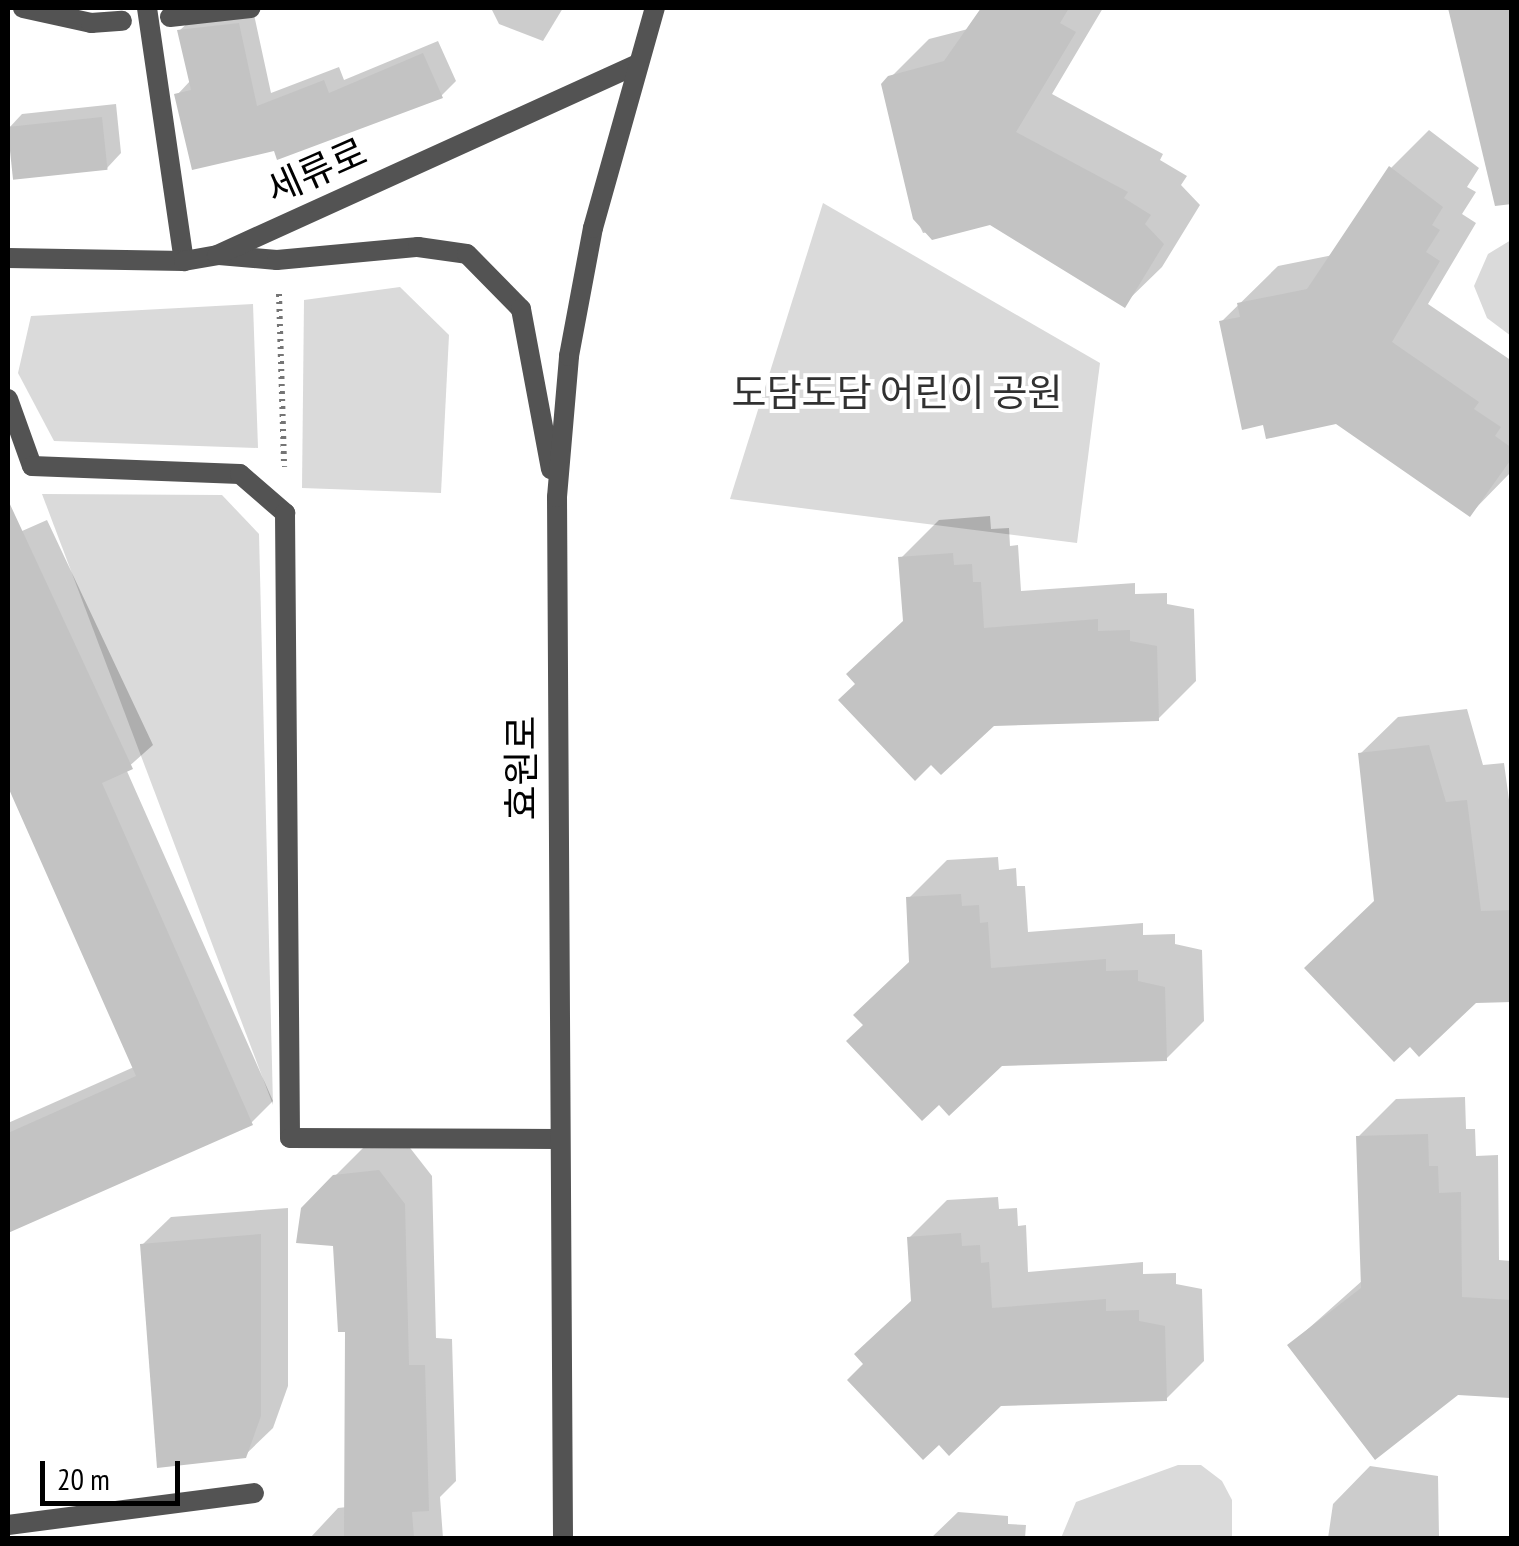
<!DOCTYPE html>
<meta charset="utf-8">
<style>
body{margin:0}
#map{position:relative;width:1519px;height:1546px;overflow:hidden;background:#fff;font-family:"PT Sans Narrow","Noto Sans KR",sans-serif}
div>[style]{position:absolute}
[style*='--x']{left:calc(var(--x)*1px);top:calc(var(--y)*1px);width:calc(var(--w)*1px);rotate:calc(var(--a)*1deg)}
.green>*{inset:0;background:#dadada}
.shadow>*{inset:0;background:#0003}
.building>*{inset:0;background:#c3c3c3;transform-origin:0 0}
.path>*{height:6px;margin-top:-3px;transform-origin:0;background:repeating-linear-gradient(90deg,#757575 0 2.5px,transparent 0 7.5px)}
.minor>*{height:20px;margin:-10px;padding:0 10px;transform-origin:10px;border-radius:10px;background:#535353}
.tertiary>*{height:20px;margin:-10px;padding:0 10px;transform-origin:10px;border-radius:10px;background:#535353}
span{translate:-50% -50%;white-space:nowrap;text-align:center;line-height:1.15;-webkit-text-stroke:8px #fff;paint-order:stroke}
.street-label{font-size:38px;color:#000}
.park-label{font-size:38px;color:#313131}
.frame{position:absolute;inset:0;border:10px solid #000;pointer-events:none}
.scale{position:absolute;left:40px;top:1461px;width:140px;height:45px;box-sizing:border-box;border:5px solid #000;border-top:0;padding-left:12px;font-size:30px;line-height:35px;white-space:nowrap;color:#000;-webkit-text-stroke:8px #fff;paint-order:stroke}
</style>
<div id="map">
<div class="green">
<i style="clip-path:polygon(823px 203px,1100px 363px,1077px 543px,730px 499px)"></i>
<i style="clip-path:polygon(1511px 240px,1512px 240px,1511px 336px,1487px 318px,1474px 286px,1488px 254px)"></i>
<i style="clip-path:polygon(400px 287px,449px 335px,441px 493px,302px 488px,304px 300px)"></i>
<i style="clip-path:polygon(253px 304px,258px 448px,54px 441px,18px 373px,31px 316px)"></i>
<i style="clip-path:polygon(42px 494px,222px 495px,259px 534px,273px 1105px)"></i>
<i style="clip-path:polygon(1178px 1465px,1201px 1465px,1222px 1481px,1232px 1500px,1232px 1538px,1061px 1538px,1076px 1502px)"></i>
</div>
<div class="shadow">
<i style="clip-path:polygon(491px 8px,563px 8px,543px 41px,499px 24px)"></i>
<i style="clip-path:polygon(984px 8px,1103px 8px,1052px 94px,1163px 154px,1160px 160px,1187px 176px,1181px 185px,1200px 205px,1162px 267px,1124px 304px,991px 222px,923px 233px,916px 218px,883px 85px,929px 39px,972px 28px)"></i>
<i style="clip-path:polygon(253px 10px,271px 93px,339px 67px,344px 80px,438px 41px,456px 81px,441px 96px,276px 148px,177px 95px,191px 80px,179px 31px,194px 17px)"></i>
<i style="clip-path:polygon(116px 104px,121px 153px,107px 168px,14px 178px,8px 129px,22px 114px)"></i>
<i style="clip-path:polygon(1429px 130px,1479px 168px,1467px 187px,1476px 192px,1462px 214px,1476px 223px,1428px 304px,1512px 361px,1512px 471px,1470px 514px,1221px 322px,1278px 266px,1333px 255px,1391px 168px)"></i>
<i style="clip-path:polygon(990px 516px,991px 529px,1009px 528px,1010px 546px,1018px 545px,1021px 591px,1135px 583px,1135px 594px,1167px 593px,1167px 604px,1194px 609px,1196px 681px,1158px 719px,858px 684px,905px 620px,901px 558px,939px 520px)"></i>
<i style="clip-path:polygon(47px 520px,153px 745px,126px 769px,273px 1101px,252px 1122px,8px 1230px,8px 1123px,134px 1067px,8px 781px,8px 523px,13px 535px)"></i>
<i style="clip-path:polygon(1467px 709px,1483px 765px,1504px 763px,1512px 822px,1512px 1000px,1377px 900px,1360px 754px,1398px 717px)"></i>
<i style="clip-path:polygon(998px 857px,999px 870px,1016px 868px,1017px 886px,1025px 886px,1028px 932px,1143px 923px,1143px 935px,1175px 934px,1175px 944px,1202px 950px,1204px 1021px,1166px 1059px,866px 1024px,912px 961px,909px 898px,947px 860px)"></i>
<i style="clip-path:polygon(1465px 1097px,1466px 1129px,1475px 1129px,1476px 1156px,1498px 1155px,1499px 1260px,1512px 1261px,1512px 1396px,1457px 1392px,1290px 1345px,1363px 1280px,1358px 1137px,1396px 1099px)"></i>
<i style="clip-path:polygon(407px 1144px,432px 1176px,436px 1338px,452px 1339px,456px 1481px,440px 1497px,443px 1538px,310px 1538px,338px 1508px,347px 1507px,348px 1330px,335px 1176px,363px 1148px)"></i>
<i style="clip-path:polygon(998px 1197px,999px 1209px,1017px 1208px,1018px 1226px,1026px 1225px,1028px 1272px,1143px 1262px,1143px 1274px,1176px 1273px,1176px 1284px,1202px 1289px,1204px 1361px,1166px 1399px,866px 1364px,914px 1299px,909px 1238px,947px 1200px)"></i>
<i style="clip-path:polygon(288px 1208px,288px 1386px,273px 1428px,244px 1456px,143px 1244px,171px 1217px)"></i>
<i style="clip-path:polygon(1370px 1466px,1438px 1476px,1439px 1536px,1455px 1538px,1328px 1538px,1333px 1504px)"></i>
<i style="clip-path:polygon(958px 1512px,1008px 1516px,1008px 1524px,1026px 1525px,1025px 1538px,931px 1538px)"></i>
</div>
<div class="building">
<i style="clip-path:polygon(981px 8px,1069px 8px,1060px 23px,1076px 32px,1016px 132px,1128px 192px,1124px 198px,1151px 215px,1145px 224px,1164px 244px,1125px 308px,990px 225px,932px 240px,913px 219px,881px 84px,888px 76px,944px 61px)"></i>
<i style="clip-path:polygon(1448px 8px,1512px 8px,1512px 204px,1495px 206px)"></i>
<i style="clip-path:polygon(239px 23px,257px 106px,324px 80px,329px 93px,423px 53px,443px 98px,277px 160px,274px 151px,192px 170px,174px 94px,191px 90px,177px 30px)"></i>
<i style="left:102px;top:117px;width:53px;height:95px;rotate:84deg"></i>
<i style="clip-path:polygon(1389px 166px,1443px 207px,1432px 225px,1440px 230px,1426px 252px,1440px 261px,1392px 342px,1479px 402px,1474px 409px,1501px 427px,1495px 436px,1512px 448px,1512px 458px,1470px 517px,1336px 424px,1266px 439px,1263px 425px,1242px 430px,1219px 321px,1240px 317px,1237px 303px,1307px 289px)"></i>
<i style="clip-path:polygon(8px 500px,133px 769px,102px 783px,253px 1125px,8px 1233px,8px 1133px,136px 1076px,8px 787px)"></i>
<i style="clip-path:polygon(953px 553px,954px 565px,972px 564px,973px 582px,981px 582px,984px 628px,1098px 619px,1098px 631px,1130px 630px,1130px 641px,1157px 646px,1159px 721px,994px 726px,941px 775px,931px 765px,915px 781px,838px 700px,855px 684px,846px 674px,903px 621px,898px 557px)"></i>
<i style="clip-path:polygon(1429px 745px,1446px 802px,1467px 800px,1481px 911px,1512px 910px,1512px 1002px,1476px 1003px,1419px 1057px,1410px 1047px,1394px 1062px,1304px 968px,1374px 901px,1358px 753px)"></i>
<i style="clip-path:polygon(961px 894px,962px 906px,979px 905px,980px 923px,988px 922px,991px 968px,1106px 959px,1106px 971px,1138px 970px,1138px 981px,1165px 987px,1167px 1061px,1002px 1066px,949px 1116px,939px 1105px,922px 1121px,846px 1041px,863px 1025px,853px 1015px,909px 962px,906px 897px)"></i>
<i style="clip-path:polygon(1428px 1134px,1429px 1166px,1438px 1166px,1439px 1193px,1461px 1192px,1462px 1297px,1512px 1300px,1510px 1398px,1458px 1395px,1375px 1460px,1287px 1345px,1361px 1288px,1356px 1136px)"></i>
<i style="clip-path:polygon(379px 1170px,405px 1204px,409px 1365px,425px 1365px,429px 1511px,412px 1512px,414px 1538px,344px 1538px,345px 1332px,338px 1332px,333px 1246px,296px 1243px,301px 1208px,333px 1175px)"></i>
<i style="clip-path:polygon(961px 1233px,962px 1246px,980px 1245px,981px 1263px,989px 1262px,992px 1308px,1106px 1299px,1106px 1311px,1139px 1310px,1139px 1321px,1165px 1326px,1167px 1401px,1001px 1406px,949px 1456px,939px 1445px,923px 1460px,847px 1380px,863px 1364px,854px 1354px,911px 1301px,907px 1237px)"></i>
<i style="clip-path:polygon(261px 1234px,261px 1416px,246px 1458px,157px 1468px,140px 1244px)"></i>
</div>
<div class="path">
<i style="--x:279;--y:294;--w:173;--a:88.3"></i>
</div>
<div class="minor">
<i style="--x:23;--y:8;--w:70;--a:12.4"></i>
<i style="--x:91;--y:23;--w:31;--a:-4"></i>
<i style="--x:147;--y:8;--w:256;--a:81.7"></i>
<i style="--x:170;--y:17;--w:81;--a:-6.3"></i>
<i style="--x:8;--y:399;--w:71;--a:70.3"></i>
<i style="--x:32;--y:466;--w:208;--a:2.2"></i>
<i style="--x:240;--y:474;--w:60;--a:40.9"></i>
<i style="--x:285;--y:513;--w:625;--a:89.54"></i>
<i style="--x:290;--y:1138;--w:268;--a:0.2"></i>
<i style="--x:8;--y:1525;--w:248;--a:-7.4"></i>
</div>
<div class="tertiary">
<i style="--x:219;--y:255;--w:58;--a:4.9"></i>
<i style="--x:277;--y:260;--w:142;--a:-5.3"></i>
<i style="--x:418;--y:247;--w:49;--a:8.1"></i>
<i style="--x:467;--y:254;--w:77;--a:45.5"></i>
<i style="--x:521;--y:309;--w:163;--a:79.4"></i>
<i style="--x:8;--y:258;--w:176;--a:1"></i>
<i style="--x:184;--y:261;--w:34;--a:-10"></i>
<i style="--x:217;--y:255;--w:460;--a:-24.4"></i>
<i style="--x:563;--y:1538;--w:1041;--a:-90.33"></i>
<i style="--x:557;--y:497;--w:142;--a:-85.1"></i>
<i style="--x:569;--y:356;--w:130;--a:-79.4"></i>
<i style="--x:593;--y:228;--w:229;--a:-74.3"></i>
</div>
<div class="street-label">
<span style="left:316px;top:170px;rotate:-24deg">세류로</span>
<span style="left:521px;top:768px;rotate:-90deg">효원로</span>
</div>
<div class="park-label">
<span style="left:897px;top:392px">도담도담 어린이 공원</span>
</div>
<div class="frame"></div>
<div class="scale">20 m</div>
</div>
